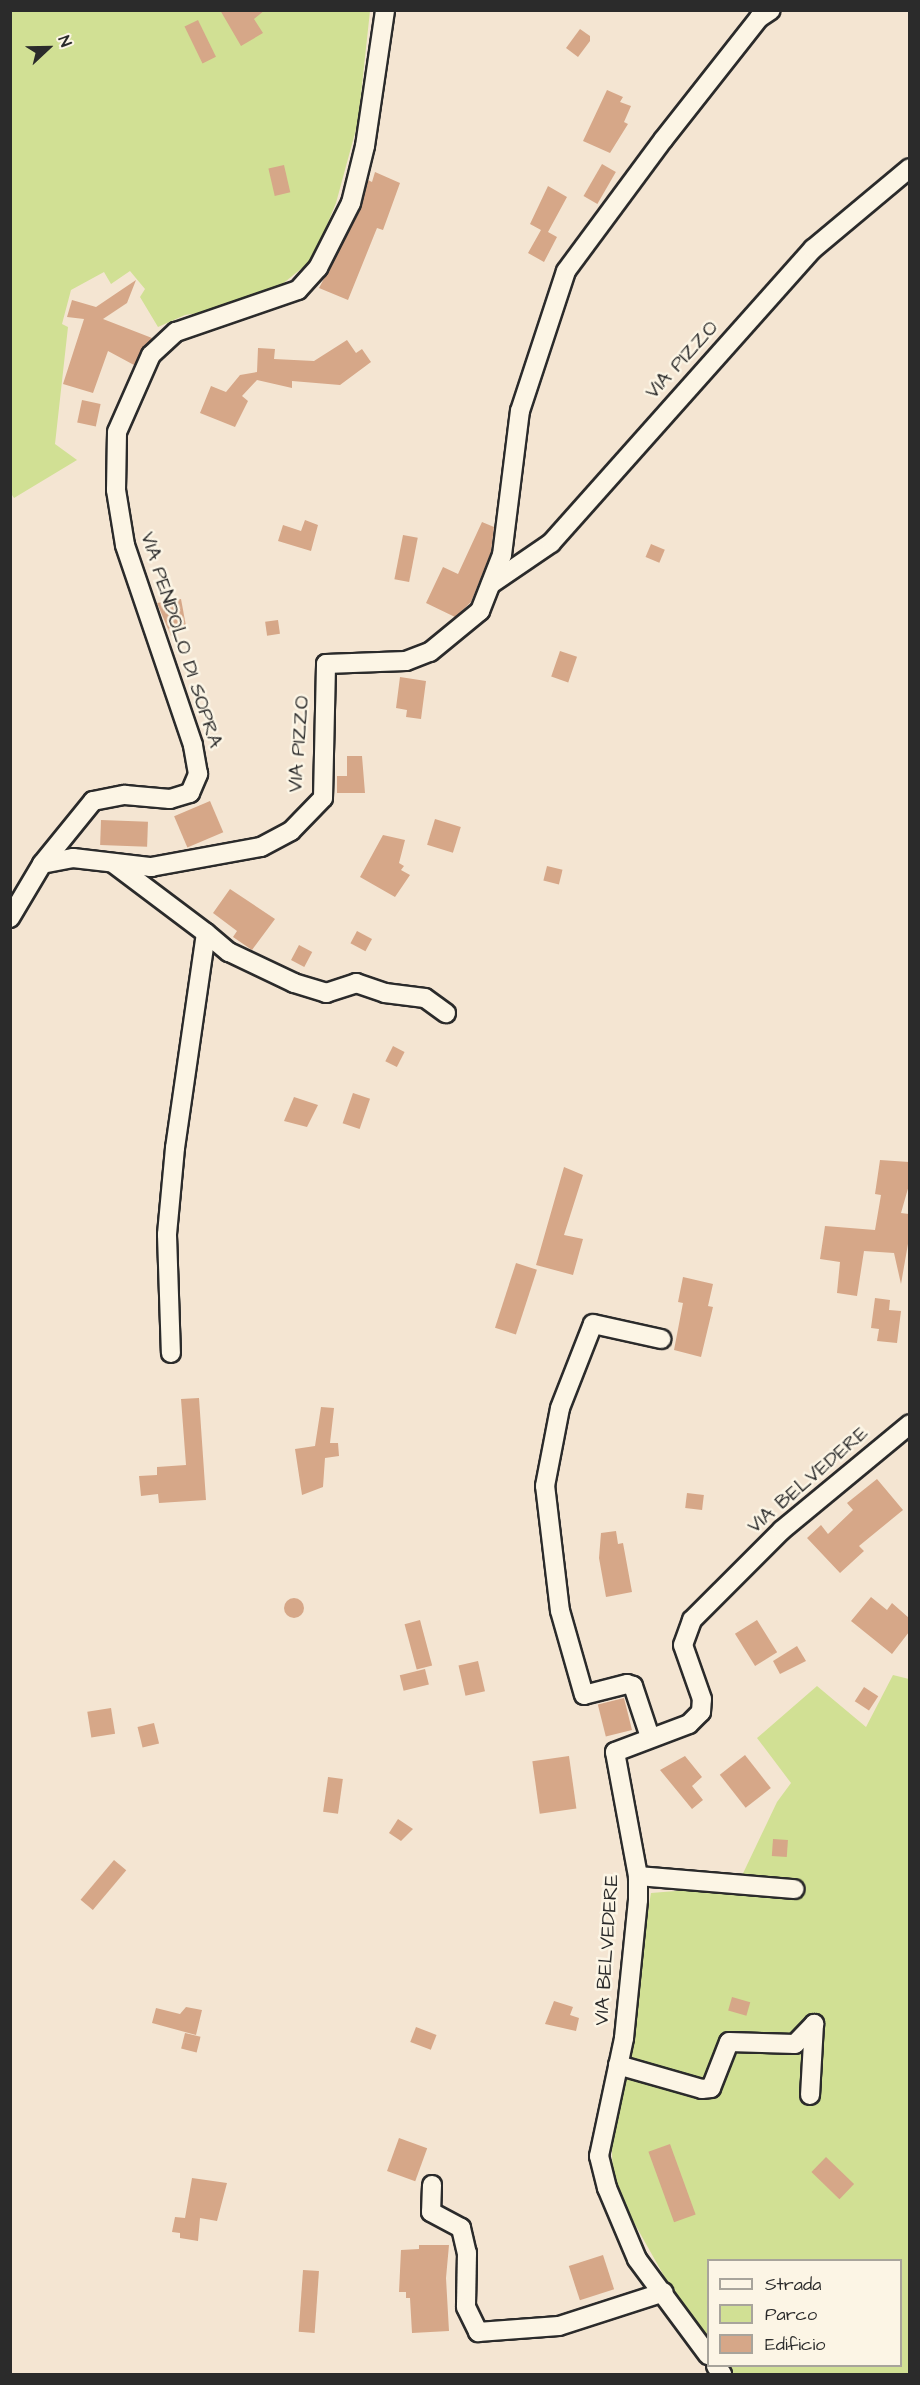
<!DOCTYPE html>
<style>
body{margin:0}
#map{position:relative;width:920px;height:2385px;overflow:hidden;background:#f4e5d2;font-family:"Architects Daughter",sans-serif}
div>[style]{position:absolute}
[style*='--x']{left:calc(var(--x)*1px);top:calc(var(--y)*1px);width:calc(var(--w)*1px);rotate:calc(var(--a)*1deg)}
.green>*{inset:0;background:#d1e094}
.building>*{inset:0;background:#d6a788;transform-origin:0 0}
.round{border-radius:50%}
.roads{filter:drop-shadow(2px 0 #2b2b2b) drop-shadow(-2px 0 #2b2b2b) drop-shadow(0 2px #2b2b2b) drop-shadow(0 -2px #2b2b2b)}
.minor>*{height:18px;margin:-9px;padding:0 9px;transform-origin:9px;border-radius:9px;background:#fcf5e5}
span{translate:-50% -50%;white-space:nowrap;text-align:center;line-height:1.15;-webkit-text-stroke:5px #fcf5e5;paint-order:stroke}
.street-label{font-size:20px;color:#2b2b2b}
.frame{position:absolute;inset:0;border:12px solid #2b2b2b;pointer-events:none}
.legend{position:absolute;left:707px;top:2259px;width:195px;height:108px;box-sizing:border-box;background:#fcf5e5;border:2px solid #a8a49b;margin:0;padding:8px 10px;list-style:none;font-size:18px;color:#2b2b2b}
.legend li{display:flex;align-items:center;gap:12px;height:30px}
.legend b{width:30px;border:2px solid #a8a49b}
.north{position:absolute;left:18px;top:18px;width:60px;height:60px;-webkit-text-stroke:4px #fcf5e5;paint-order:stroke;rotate:68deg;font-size:16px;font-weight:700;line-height:24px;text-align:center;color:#2b2b2b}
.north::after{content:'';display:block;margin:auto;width:21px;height:27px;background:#2b2b2b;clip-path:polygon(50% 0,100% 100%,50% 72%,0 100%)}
</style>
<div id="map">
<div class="green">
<i style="clip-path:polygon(11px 11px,370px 11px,358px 122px,336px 203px,313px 259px,269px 295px,233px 308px,185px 315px,158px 327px,140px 297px,145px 289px,130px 271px,111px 284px,104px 272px,71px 290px,62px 324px,68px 327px,55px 444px,77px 460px,14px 498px,10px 492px)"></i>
<i style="clip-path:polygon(893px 1675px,909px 1679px,909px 2374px,733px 2374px,726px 2366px,900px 2366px,900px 2260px,708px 2260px,708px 2341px,673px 2292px,632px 2219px,613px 2174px,611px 2134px,651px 1893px,737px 1886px,777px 1802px,791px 1783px,757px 1738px,817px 1686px,866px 1727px)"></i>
</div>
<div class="building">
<i style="clip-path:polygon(220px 10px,265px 10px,254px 19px,263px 33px,241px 46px)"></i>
<i style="left:198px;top:20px;width:41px;height:15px;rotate:64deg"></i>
<i style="clip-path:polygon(580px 29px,590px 36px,590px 41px,578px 57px,566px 48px)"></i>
<i style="clip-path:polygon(607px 90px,623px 97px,620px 102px,631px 106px,624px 122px,628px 124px,610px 153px,583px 141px)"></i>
<i style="left:602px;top:164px;width:16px;height:37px;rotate:30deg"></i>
<i style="left:284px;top:165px;width:28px;height:16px;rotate:77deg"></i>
<i style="clip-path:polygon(375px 172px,400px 183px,383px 230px,377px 228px,348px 300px,319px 288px,361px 208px,368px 180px,372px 182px)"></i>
<i style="clip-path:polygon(548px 186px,567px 197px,548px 232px,557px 237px,544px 262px,528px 253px,541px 230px,530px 224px)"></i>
<i style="clip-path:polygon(136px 280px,127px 303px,103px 319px,152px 338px,134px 365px,108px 351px,93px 393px,63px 384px,84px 319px,67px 317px,72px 300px,96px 307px)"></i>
<i style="clip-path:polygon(347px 340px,356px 353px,362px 349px,371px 362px,340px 385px,292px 381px,292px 388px,257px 380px,242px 396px,248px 401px,235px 427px,200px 413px,211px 386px,226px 392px,240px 375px,257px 372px,258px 348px,275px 349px,274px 359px,314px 361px)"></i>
<i style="left:82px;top:400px;width:19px;height:23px;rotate:12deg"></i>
<i style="clip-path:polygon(305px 520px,318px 525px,311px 551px,278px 541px,283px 525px,301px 531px)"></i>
<i style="clip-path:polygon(482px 522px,494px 527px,491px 552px,471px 602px,455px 617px,426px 603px,443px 567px,458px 574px)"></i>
<i style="left:403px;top:535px;width:15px;height:45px;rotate:11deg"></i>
<i style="left:651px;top:544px;width:15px;height:14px;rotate:23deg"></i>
<i style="clip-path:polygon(181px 599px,186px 626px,171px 636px,157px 603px)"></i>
<i style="left:278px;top:620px;width:14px;height:13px;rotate:82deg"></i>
<i style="left:560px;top:651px;width:18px;height:27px;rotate:19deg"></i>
<i style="clip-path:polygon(400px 677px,426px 681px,421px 719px,406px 717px,407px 710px,396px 708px)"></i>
<i style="clip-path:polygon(347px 756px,362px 756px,365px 793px,337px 793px,337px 776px,347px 776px)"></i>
<i style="left:210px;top:801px;width:34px;height:39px;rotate:67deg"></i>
<i style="left:435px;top:819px;width:27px;height:27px;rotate:17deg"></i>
<i style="left:101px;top:820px;width:47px;height:25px;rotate:2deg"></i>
<i style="clip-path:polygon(383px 835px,405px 840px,399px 863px,404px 866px,401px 870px,410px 875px,395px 897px,360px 877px)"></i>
<i style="left:547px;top:866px;width:16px;height:15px;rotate:14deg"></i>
<i style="clip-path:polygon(230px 889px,275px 919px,252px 950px,233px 937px,237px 931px,213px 913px)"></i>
<i style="left:357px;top:931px;width:17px;height:14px;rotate:28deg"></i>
<i style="left:299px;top:945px;width:15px;height:17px;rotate:28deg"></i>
<i style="left:393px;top:1046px;width:13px;height:17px;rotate:27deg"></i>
<i style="left:353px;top:1093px;width:18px;height:32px;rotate:19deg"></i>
<i style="clip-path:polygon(294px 1097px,318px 1105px,307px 1127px,284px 1121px)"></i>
<i style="clip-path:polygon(880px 1160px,909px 1162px,909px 1185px,901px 1213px,909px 1214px,909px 1238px,901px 1284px,894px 1253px,864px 1251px,857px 1296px,837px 1293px,840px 1262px,820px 1259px,825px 1226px,875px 1230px,881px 1195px,875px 1194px)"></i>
<i style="clip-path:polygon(564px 1167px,583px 1175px,564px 1235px,583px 1239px,573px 1275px,536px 1265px)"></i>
<i style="left:516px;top:1263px;width:22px;height:68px;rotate:18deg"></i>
<i style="clip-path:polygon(683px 1277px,713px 1284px,708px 1306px,713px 1307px,701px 1357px,674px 1350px,683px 1303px,678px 1302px)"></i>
<i style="clip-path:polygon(875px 1298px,890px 1300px,889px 1310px,901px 1311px,897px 1343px,877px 1341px,879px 1329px,871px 1328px)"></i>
<i style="clip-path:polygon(199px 1398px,206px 1500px,159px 1503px,158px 1494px,141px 1496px,139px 1476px,157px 1475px,157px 1467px,186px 1465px,181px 1399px)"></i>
<i style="clip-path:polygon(321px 1407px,334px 1408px,330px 1443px,338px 1443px,339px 1456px,325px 1458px,323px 1487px,302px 1495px,295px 1449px,315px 1446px)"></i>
<i style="clip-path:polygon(877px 1479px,903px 1510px,859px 1546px,864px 1551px,840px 1573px,807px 1538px,821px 1525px,828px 1534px,853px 1510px,847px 1503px)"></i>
<i style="left:687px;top:1493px;width:17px;height:15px;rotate:7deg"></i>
<i style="clip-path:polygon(616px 1531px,618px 1544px,623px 1543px,632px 1592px,606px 1597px,599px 1558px,601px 1533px)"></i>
<i style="clip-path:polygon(871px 1597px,887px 1610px,892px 1603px,909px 1618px,909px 1632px,892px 1654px,851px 1621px)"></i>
<i class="round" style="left:284px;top:1598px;width:20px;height:20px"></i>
<i style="left:420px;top:1620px;width:47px;height:16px;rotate:75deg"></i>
<i style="left:757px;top:1620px;width:38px;height:26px;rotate:58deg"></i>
<i style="clip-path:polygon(797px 1646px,806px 1661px,780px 1674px,773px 1661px)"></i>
<i style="left:478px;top:1661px;width:31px;height:20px;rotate:77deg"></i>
<i style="left:425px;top:1669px;width:16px;height:26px;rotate:76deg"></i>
<i style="left:864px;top:1687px;width:17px;height:17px;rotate:33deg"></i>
<i style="left:624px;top:1698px;width:33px;height:27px;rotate:76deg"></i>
<i style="left:111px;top:1708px;width:26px;height:24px;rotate:81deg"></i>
<i style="left:154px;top:1723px;width:21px;height:17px;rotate:76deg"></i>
<i style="left:745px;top:1755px;width:42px;height:32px;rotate:52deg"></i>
<i style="left:569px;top:1756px;width:53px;height:37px;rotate:82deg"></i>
<i style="clip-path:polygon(685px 1756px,702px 1777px,692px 1786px,703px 1800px,692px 1809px,660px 1770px)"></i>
<i style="left:328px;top:1777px;width:15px;height:35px;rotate:8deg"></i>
<i style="clip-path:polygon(398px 1819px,413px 1829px,401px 1841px,389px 1833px)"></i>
<i style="left:773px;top:1839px;width:15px;height:17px;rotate:4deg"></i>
<i style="left:114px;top:1860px;width:16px;height:52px;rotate:40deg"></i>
<i style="left:732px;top:1997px;width:19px;height:14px;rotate:16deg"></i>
<i style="clip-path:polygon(554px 2001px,573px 2007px,570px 2015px,579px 2018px,576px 2031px,545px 2024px)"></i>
<i style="clip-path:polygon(186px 2007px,202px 2010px,196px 2035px,152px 2023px,156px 2008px,180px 2014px)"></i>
<i style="left:416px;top:2027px;width:22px;height:16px;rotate:21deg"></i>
<i style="left:185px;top:2033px;width:16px;height:16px;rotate:14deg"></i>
<i style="left:399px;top:2138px;width:30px;height:35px;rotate:20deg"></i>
<i style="left:670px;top:2144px;width:75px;height:23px;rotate:70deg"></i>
<i style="left:826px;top:2157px;width:39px;height:21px;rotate:44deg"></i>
<i style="clip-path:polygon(192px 2178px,227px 2183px,217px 2221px,200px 2218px,198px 2241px,180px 2238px,180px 2233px,172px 2232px,175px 2217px,185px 2218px)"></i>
<i style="clip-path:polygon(419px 2245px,449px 2245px,446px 2278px,449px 2331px,412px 2333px,410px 2298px,406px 2298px,406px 2292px,399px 2292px,401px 2250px,419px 2249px)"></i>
<i style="left:603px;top:2255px;width:36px;height:36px;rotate:72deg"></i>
<i style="left:303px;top:2270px;width:16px;height:62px;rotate:4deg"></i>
</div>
<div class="roads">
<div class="minor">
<i style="--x:491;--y:584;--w:73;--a:-34.3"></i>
<i style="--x:551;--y:543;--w:394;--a:-48.3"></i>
<i style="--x:813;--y:249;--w:126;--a:-39.9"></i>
<i style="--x:113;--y:863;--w:116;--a:37"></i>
<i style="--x:206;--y:933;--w:217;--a:98.2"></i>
<i style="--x:175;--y:1148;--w:87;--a:95.3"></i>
<i style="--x:167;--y:1235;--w:118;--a:88.1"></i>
<i style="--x:42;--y:864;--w:32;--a:-11"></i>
<i style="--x:73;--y:858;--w:79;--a:6.6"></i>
<i style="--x:151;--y:867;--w:112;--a:-10.3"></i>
<i style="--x:261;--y:847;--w:34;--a:-28"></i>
<i style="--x:291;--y:831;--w:46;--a:-45.9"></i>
<i style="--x:323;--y:798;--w:134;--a:-88.7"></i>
<i style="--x:326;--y:664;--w:80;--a:-2.1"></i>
<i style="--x:406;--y:661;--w:26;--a:-21"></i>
<i style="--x:430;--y:652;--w:65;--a:-39.4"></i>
<i style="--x:480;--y:611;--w:60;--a:-68.6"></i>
<i style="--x:502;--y:555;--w:145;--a:-82.9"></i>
<i style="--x:520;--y:411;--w:147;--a:-71.8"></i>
<i style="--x:566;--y:271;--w:163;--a:-53.5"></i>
<i style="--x:663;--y:140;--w:155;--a:-51.8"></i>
<i style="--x:759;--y:18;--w:14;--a:-34"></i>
<i style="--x:10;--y:918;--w:63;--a:-59.3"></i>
<i style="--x:42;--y:864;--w:81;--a:-51"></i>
<i style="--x:93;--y:801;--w:33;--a:-11"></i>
<i style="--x:125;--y:795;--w:45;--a:5.1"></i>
<i style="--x:170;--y:799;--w:21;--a:-17"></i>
<i style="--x:190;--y:793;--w:21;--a:-67"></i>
<i style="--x:198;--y:774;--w:29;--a:-100"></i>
<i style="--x:193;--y:745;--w:211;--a:-108.8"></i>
<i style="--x:125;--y:545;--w:56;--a:-99.3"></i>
<i style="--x:116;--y:490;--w:58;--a:-89"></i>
<i style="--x:117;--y:432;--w:84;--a:-66.2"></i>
<i style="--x:151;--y:355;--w:34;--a:-43"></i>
<i style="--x:176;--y:332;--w:129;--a:-19"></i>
<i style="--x:298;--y:290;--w:30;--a:-48"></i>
<i style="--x:318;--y:268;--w:73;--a:-63.1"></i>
<i style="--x:351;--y:203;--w:59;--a:-76.2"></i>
<i style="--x:365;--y:146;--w:137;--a:-81.6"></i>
<i style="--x:206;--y:933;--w:30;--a:40"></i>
<i style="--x:229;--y:952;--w:72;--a:25.5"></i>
<i style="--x:294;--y:983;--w:34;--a:17"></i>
<i style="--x:326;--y:993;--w:32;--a:-18"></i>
<i style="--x:356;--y:983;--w:31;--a:19"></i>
<i style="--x:385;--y:993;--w:40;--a:7.1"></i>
<i style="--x:425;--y:998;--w:26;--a:36"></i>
<i style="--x:650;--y:1737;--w:54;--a:-108.4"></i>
<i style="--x:633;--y:1686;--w:6;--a:-162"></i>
<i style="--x:627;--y:1684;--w:44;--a:165.7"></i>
<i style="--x:584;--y:1695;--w:87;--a:-105.9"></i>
<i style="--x:560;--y:1611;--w:126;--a:-96.8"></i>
<i style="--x:545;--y:1486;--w:79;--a:-79.1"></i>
<i style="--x:560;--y:1408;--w:90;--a:-68.6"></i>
<i style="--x:593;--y:1324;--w:70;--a:12.4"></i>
<i style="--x:638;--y:1876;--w:157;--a:4.8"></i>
<i style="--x:618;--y:2065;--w:87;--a:15.9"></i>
<i style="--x:702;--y:2089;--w:9;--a:-6"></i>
<i style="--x:711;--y:2088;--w:49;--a:-68.6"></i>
<i style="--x:729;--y:2042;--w:66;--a:1.7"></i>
<i style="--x:795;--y:2044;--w:28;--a:-46"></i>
<i style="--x:814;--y:2024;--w:71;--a:93.2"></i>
<i style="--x:432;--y:2185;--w:27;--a:92"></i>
<i style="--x:431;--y:2212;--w:34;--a:28"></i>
<i style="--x:461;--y:2228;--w:26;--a:77"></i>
<i style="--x:467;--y:2253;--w:54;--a:91.1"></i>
<i style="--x:466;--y:2307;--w:28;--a:64"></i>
<i style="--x:478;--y:2332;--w:81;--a:-4.2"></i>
<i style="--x:559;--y:2326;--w:110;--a:-17.9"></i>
<i style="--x:708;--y:2355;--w:119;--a:-126.5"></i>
<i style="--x:637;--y:2259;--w:77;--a:-112.9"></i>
<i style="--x:607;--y:2188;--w:33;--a:-104"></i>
<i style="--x:599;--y:2156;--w:121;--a:-78"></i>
<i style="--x:624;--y:2038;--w:139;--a:-84.2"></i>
<i style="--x:638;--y:1900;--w:24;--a:-90"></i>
<i style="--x:638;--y:1876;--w:126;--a:-100.5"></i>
<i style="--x:615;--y:1752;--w:79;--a:-20.7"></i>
<i style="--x:689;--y:1724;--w:17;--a:-45"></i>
<i style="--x:701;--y:1712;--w:13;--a:-86"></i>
<i style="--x:702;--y:1699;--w:57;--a:-109.4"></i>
<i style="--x:683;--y:1645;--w:27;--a:-70"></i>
<i style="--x:692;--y:1620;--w:127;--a:-45"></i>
<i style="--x:782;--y:1530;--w:166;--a:-39.6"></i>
<i style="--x:716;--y:2366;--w:10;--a:53"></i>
</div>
</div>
<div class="street-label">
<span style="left:682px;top:360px;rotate:-48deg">VIA PIZZO</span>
<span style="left:181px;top:640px;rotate:72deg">VIA PENDOLO DI SOPRA</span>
<span style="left:299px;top:744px;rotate:-86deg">VIA PIZZO</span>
<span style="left:808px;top:1480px;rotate:-41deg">VIA BELVEDERE</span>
<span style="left:607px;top:1950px;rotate:-86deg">VIA BELVEDERE</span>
</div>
<div class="frame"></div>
<ul class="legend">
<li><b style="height:8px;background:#fcf5e5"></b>Strada</li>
<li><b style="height:16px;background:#d1e094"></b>Parco</li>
<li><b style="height:16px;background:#d6a788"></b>Edificio</li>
</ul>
<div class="north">N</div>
</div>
